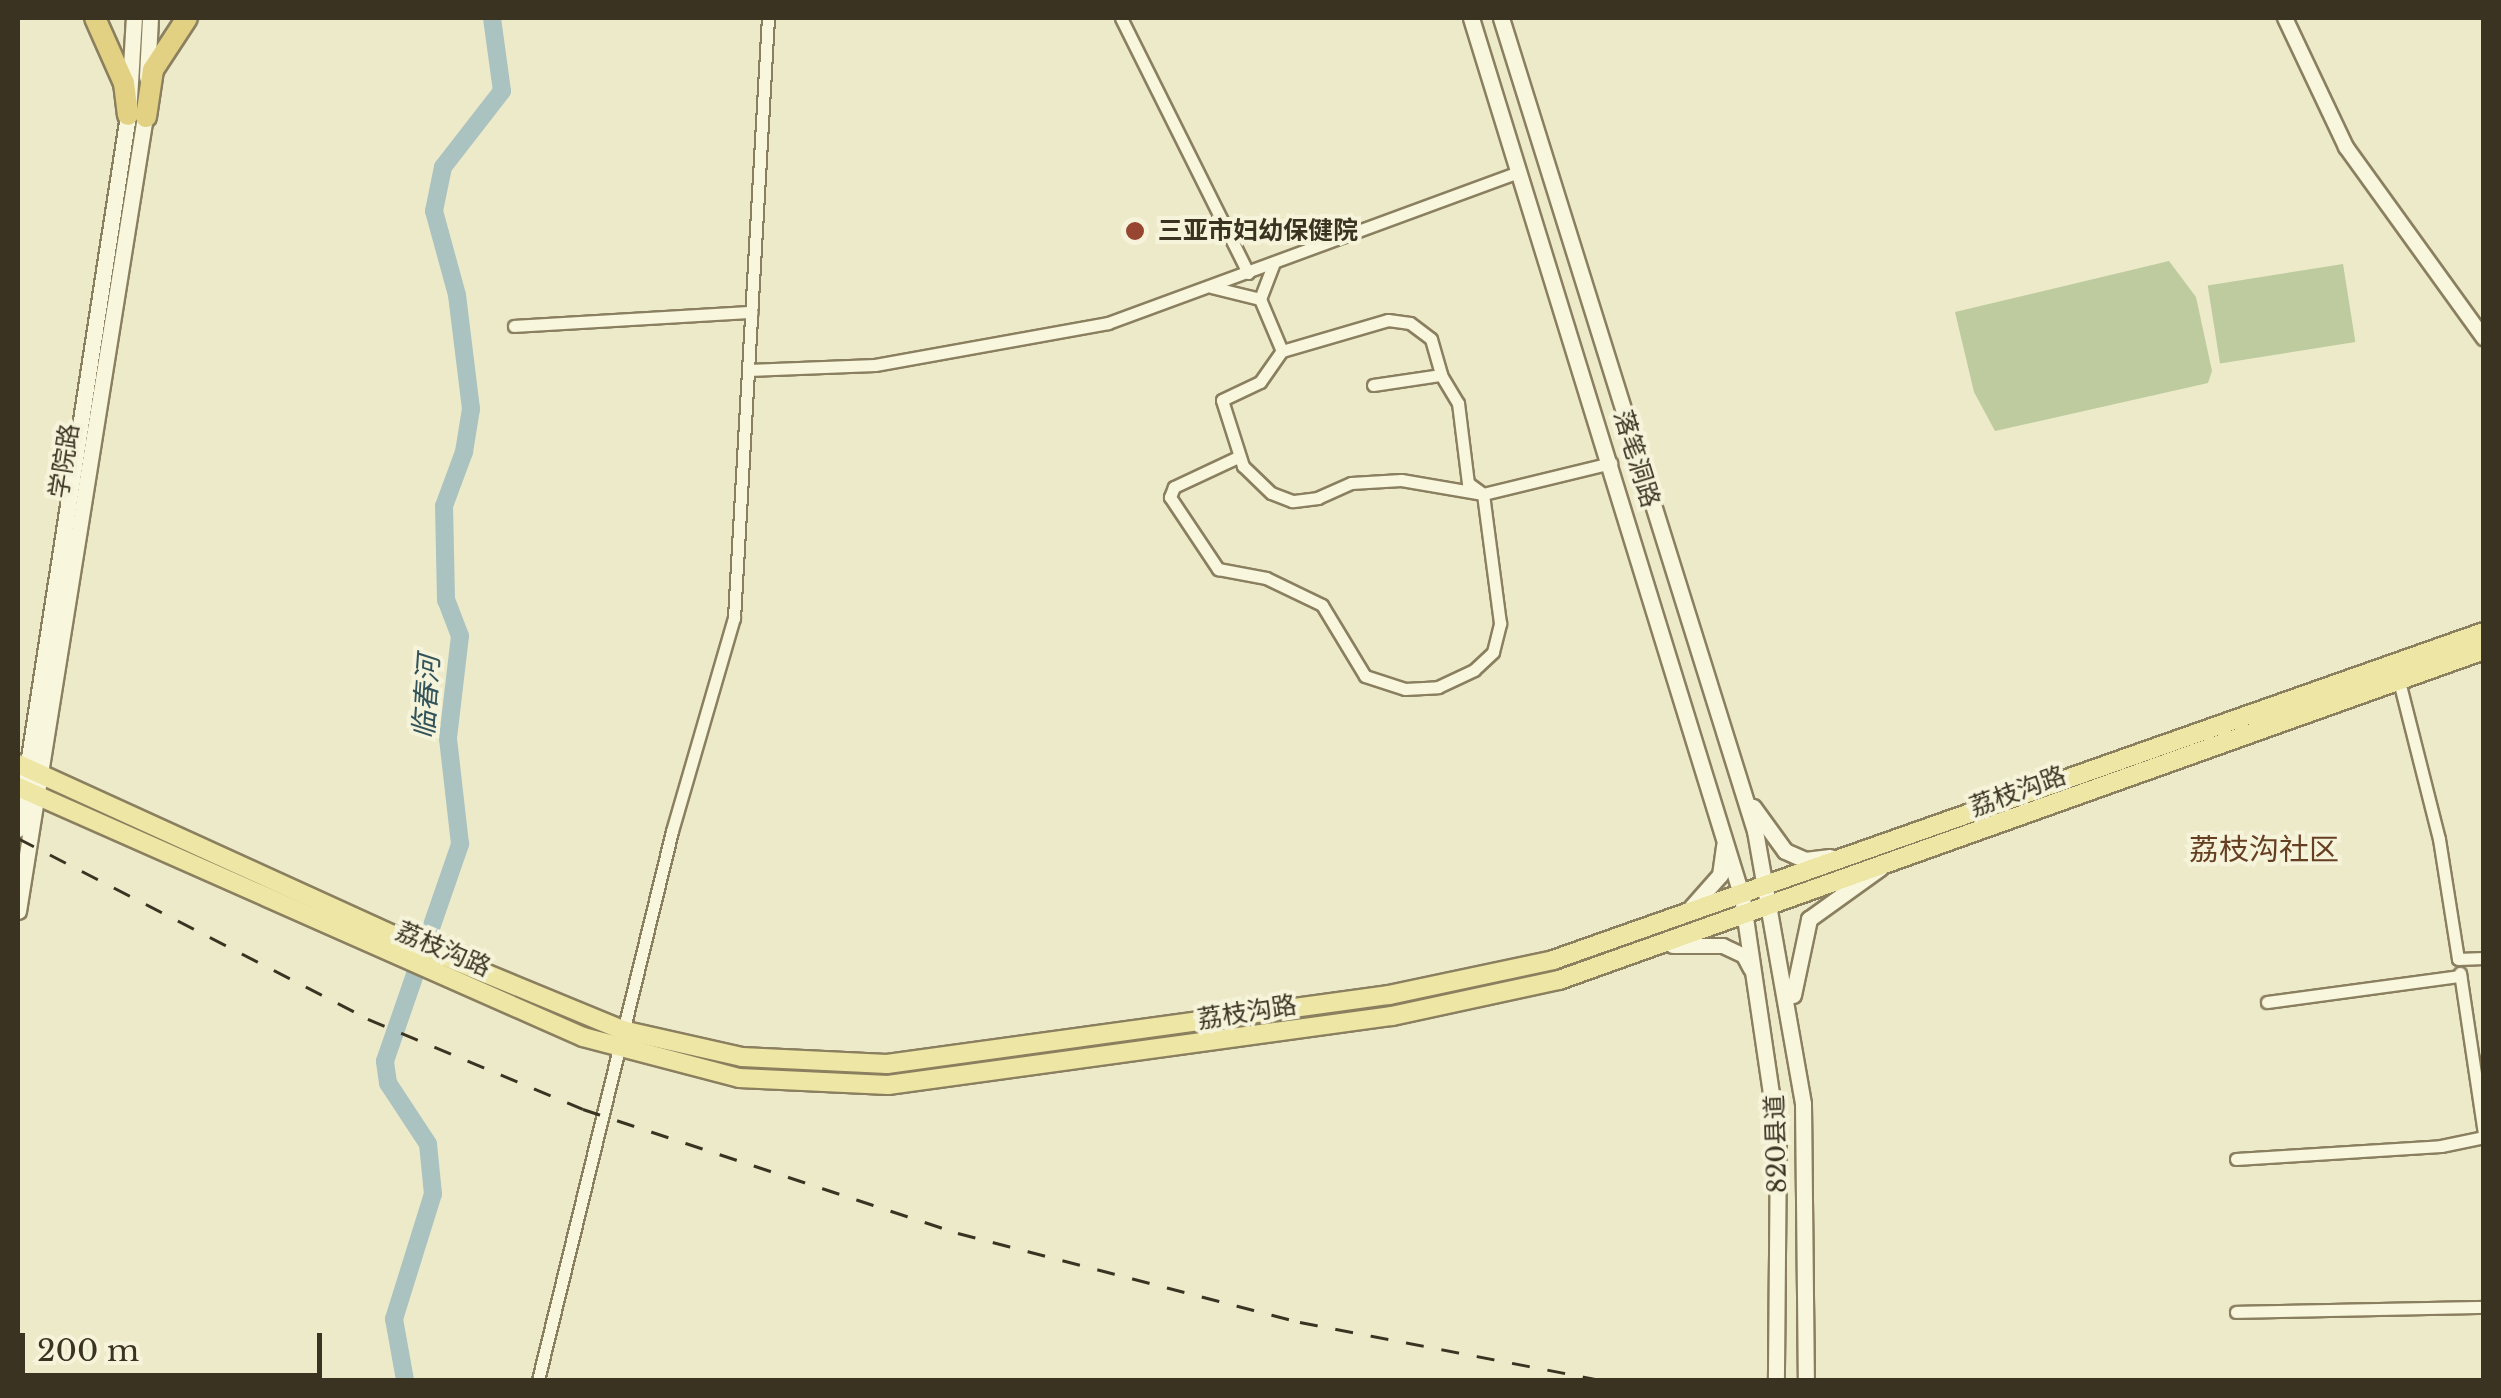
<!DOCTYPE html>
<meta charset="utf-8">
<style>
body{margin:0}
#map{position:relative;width:2501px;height:1398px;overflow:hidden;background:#edeaca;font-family:"Libre Baskerville","Noto Sans SC",serif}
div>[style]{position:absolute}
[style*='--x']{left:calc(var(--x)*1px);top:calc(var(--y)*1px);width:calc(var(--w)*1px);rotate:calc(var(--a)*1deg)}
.green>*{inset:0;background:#bdcb9e;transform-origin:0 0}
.river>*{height:18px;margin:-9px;padding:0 9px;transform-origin:9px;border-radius:9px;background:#aac2c0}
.roads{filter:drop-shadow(2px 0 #8a7f5f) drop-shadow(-2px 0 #8a7f5f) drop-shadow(0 2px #8a7f5f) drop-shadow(0 -2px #8a7f5f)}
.minor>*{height:11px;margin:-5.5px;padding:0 5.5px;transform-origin:5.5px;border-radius:5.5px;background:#f8f6dd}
.tertiary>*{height:14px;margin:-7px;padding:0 7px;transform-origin:7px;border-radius:7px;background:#f8f6dd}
.secondary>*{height:15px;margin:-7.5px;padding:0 7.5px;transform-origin:7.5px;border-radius:7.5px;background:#f8f6dd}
.primary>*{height:18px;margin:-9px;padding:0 9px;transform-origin:9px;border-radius:9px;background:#eee6a5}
.trunk>*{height:20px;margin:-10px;padding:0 10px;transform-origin:10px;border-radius:10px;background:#e2d182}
.rail>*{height:2.5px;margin-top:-1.25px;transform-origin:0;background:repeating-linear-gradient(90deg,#3b3322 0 18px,transparent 0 36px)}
.dots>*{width:28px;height:28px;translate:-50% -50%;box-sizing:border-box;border:5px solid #f5f3d9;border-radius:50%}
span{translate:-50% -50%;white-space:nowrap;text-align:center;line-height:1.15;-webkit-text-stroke:8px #f5f3d9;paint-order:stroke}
.poi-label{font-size:25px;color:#3b3322;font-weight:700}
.left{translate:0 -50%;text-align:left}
.street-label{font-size:25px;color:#3b3322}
.water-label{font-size:28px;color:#32545a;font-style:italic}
.quarter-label{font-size:30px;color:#663f23}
.frame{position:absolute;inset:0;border:20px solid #3b3322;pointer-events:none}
.scale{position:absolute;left:20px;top:1333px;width:302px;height:45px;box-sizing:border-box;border:5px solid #3b3322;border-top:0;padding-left:12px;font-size:30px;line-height:35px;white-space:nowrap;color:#3b3322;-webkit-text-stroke:8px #f5f3d9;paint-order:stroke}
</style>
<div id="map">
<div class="green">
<i style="clip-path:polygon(2169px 261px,2196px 297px,2212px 371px,2208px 383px,1995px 431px,1974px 392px,1955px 312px)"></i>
<i style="left:2343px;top:264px;width:79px;height:137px;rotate:81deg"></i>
</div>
<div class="river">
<i style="--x:405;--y:1380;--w:62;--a:-100.2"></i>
<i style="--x:394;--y:1319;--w:131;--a:-72.7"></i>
<i style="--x:433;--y:1194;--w:50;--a:-95.7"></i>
<i style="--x:428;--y:1144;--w:73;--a:-123.3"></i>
<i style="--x:388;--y:1083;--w:22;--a:-98"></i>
<i style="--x:385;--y:1061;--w:230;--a:-70.9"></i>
<i style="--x:460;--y:844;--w:107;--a:-96.5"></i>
<i style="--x:448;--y:738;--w:103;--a:-83.3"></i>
<i style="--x:460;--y:636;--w:39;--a:-111"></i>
<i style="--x:446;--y:600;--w:94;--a:-91.2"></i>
<i style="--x:444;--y:506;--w:58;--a:-69.7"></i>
<i style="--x:464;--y:452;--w:44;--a:-80.8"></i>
<i style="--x:471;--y:409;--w:115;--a:-97"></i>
<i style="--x:457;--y:295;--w:87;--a:-105.3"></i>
<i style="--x:434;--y:211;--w:45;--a:-78.4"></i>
<i style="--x:443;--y:167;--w:96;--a:-52.2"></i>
<i style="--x:502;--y:91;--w:74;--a:-97.8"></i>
</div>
<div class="roads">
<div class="minor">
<i style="--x:1121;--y:18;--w:285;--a:63.5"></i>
<i style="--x:1211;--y:287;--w:50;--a:13.8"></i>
<i style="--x:1260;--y:299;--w:39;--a:-69"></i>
<i style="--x:1260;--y:299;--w:56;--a:67.1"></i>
<i style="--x:514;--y:326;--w:238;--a:-3.4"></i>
<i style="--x:748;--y:370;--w:127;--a:-2.3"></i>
<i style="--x:875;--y:365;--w:237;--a:-10.2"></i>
<i style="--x:1108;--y:323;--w:438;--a:-20.2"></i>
<i style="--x:1373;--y:385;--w:69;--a:-8.4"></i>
<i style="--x:1441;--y:375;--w:33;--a:59"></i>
<i style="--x:1458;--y:403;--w:81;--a:82.9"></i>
<i style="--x:1468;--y:483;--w:19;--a:36"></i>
<i style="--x:1483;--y:494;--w:132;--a:-13.6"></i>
<i style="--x:1238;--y:457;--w:71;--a:154.9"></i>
<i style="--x:1174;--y:487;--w:11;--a:112"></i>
<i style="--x:1170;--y:497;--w:87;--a:56.3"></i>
<i style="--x:1218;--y:569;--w:49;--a:10.6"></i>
<i style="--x:1266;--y:578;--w:62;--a:25.7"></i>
<i style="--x:1322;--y:605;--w:83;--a:58.8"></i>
<i style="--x:1365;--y:676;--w:42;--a:18"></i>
<i style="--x:1405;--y:689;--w:33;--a:-3"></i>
<i style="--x:1438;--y:687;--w:40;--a:-25"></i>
<i style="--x:1474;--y:670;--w:26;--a:-43"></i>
<i style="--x:1493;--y:652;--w:30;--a:-76"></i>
<i style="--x:1500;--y:623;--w:130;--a:-97.5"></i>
<i style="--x:1483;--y:494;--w:83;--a:-170.3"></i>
<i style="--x:1401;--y:480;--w:50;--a:176.6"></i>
<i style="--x:1351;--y:483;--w:36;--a:156"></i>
<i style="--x:1318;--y:498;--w:26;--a:173"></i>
<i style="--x:1292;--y:501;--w:22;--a:-159"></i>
<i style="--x:1271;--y:493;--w:39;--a:-136"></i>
<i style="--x:1243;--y:466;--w:69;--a:-107.7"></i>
<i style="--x:1222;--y:400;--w:42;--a:-25.3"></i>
<i style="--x:1260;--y:382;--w:38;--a:-55"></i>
<i style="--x:1282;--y:351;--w:110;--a:-16.3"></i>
<i style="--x:1388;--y:320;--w:22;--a:8"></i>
<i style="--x:1410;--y:323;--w:26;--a:37"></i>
<i style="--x:1431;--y:339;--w:37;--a:74"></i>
<i style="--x:2399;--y:681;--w:163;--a:75.8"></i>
<i style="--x:2439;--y:839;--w:121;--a:81"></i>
<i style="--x:2458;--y:959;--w:26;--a:-2"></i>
<i style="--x:2460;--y:973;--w:162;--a:81.5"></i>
<i style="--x:2267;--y:1002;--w:195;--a:-7.7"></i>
<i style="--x:2236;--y:1159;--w:205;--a:-3.6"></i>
<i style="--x:2441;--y:1146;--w:44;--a:-11.8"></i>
<i style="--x:2236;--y:1312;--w:248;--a:-1.2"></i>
<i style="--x:538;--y:1380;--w:565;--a:-76.28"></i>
<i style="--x:672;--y:831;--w:222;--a:-73.8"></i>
<i style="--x:734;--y:618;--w:601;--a:-86.76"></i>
</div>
<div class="tertiary">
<i style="--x:2285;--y:18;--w:143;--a:64.7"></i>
<i style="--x:2346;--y:147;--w:236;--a:54.2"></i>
<i style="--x:1673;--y:946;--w:50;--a:0"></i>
<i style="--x:1723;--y:946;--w:23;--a:25"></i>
<i style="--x:1744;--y:956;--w:15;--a:62"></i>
</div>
<div class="secondary">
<i style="--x:1471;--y:18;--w:920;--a:72.87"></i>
<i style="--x:1742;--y:897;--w:246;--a:81.6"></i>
<i style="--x:1778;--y:1140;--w:240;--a:90.5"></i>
<i style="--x:1501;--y:18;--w:852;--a:72.65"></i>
<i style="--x:1755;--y:831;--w:277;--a:80"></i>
<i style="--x:1803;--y:1104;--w:276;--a:89.4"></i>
<i style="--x:147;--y:77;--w:59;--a:-87.1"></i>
<i style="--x:1753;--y:807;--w:54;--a:54"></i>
<i style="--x:1785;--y:851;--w:22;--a:24"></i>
<i style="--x:1805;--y:860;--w:25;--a:-7"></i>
<i style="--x:18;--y:829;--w:722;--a:-81.24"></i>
<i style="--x:128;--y:115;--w:97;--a:-86.5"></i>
<i style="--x:1689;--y:910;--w:47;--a:-48.5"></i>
<i style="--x:1720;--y:875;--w:30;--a:-82"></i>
<i style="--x:18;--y:911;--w:811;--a:-80.92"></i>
<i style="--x:1793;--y:995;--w:78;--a:-78.1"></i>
<i style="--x:1809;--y:919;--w:87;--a:-35.7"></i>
</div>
<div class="primary">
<i style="--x:18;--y:764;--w:412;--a:24.5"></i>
<i style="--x:393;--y:935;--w:248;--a:22.5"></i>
<i style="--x:622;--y:1030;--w:123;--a:12.7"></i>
<i style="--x:742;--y:1057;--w:145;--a:2.8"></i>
<i style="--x:887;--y:1064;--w:507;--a:-7.83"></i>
<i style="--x:1389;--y:995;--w:168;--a:-12"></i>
<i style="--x:1553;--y:960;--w:987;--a:-19.41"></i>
<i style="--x:18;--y:787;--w:618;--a:23.87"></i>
<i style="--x:583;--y:1037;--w:161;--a:14.7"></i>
<i style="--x:739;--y:1078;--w:149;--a:2.7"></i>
<i style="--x:888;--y:1085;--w:509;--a:-7.8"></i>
<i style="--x:1392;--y:1016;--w:171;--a:-12.2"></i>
<i style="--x:1559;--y:980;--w:982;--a:-19.63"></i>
</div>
<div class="trunk">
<i style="--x:95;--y:18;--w:71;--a:66"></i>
<i style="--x:124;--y:83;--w:32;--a:83"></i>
<i style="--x:146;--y:117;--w:48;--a:-81.5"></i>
<i style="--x:153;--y:70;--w:62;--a:-56.8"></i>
</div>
</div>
<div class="rail">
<i style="--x:18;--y:838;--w:394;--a:27.3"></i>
<i style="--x:368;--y:1019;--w:233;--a:22.7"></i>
<i style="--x:583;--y:1109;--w:395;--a:18.3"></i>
<i style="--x:958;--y:1233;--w:353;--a:14.6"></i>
<i style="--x:1300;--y:1322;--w:306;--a:10.9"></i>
</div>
<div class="dots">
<i style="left:1135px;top:231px;background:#964631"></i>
</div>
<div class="poi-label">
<span class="left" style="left:1158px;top:231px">三亚市妇幼保健院</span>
</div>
<div class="street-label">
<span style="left:1636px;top:459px;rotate:73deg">落笔洞路</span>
<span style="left:65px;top:461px;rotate:-81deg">学院路</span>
<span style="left:2018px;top:792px;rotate:-20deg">荔枝沟路</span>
<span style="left:443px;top:950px;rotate:23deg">荔枝沟路</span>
<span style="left:1247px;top:1013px;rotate:-9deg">荔枝沟路</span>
<span style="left:1777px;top:1144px;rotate:-92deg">820县道</span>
</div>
<div class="water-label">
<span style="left:427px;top:697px;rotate:-86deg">临春河</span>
</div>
<div class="quarter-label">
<span style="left:2264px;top:850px">荔枝沟社区</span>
</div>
<div class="frame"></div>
<div class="scale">200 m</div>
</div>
